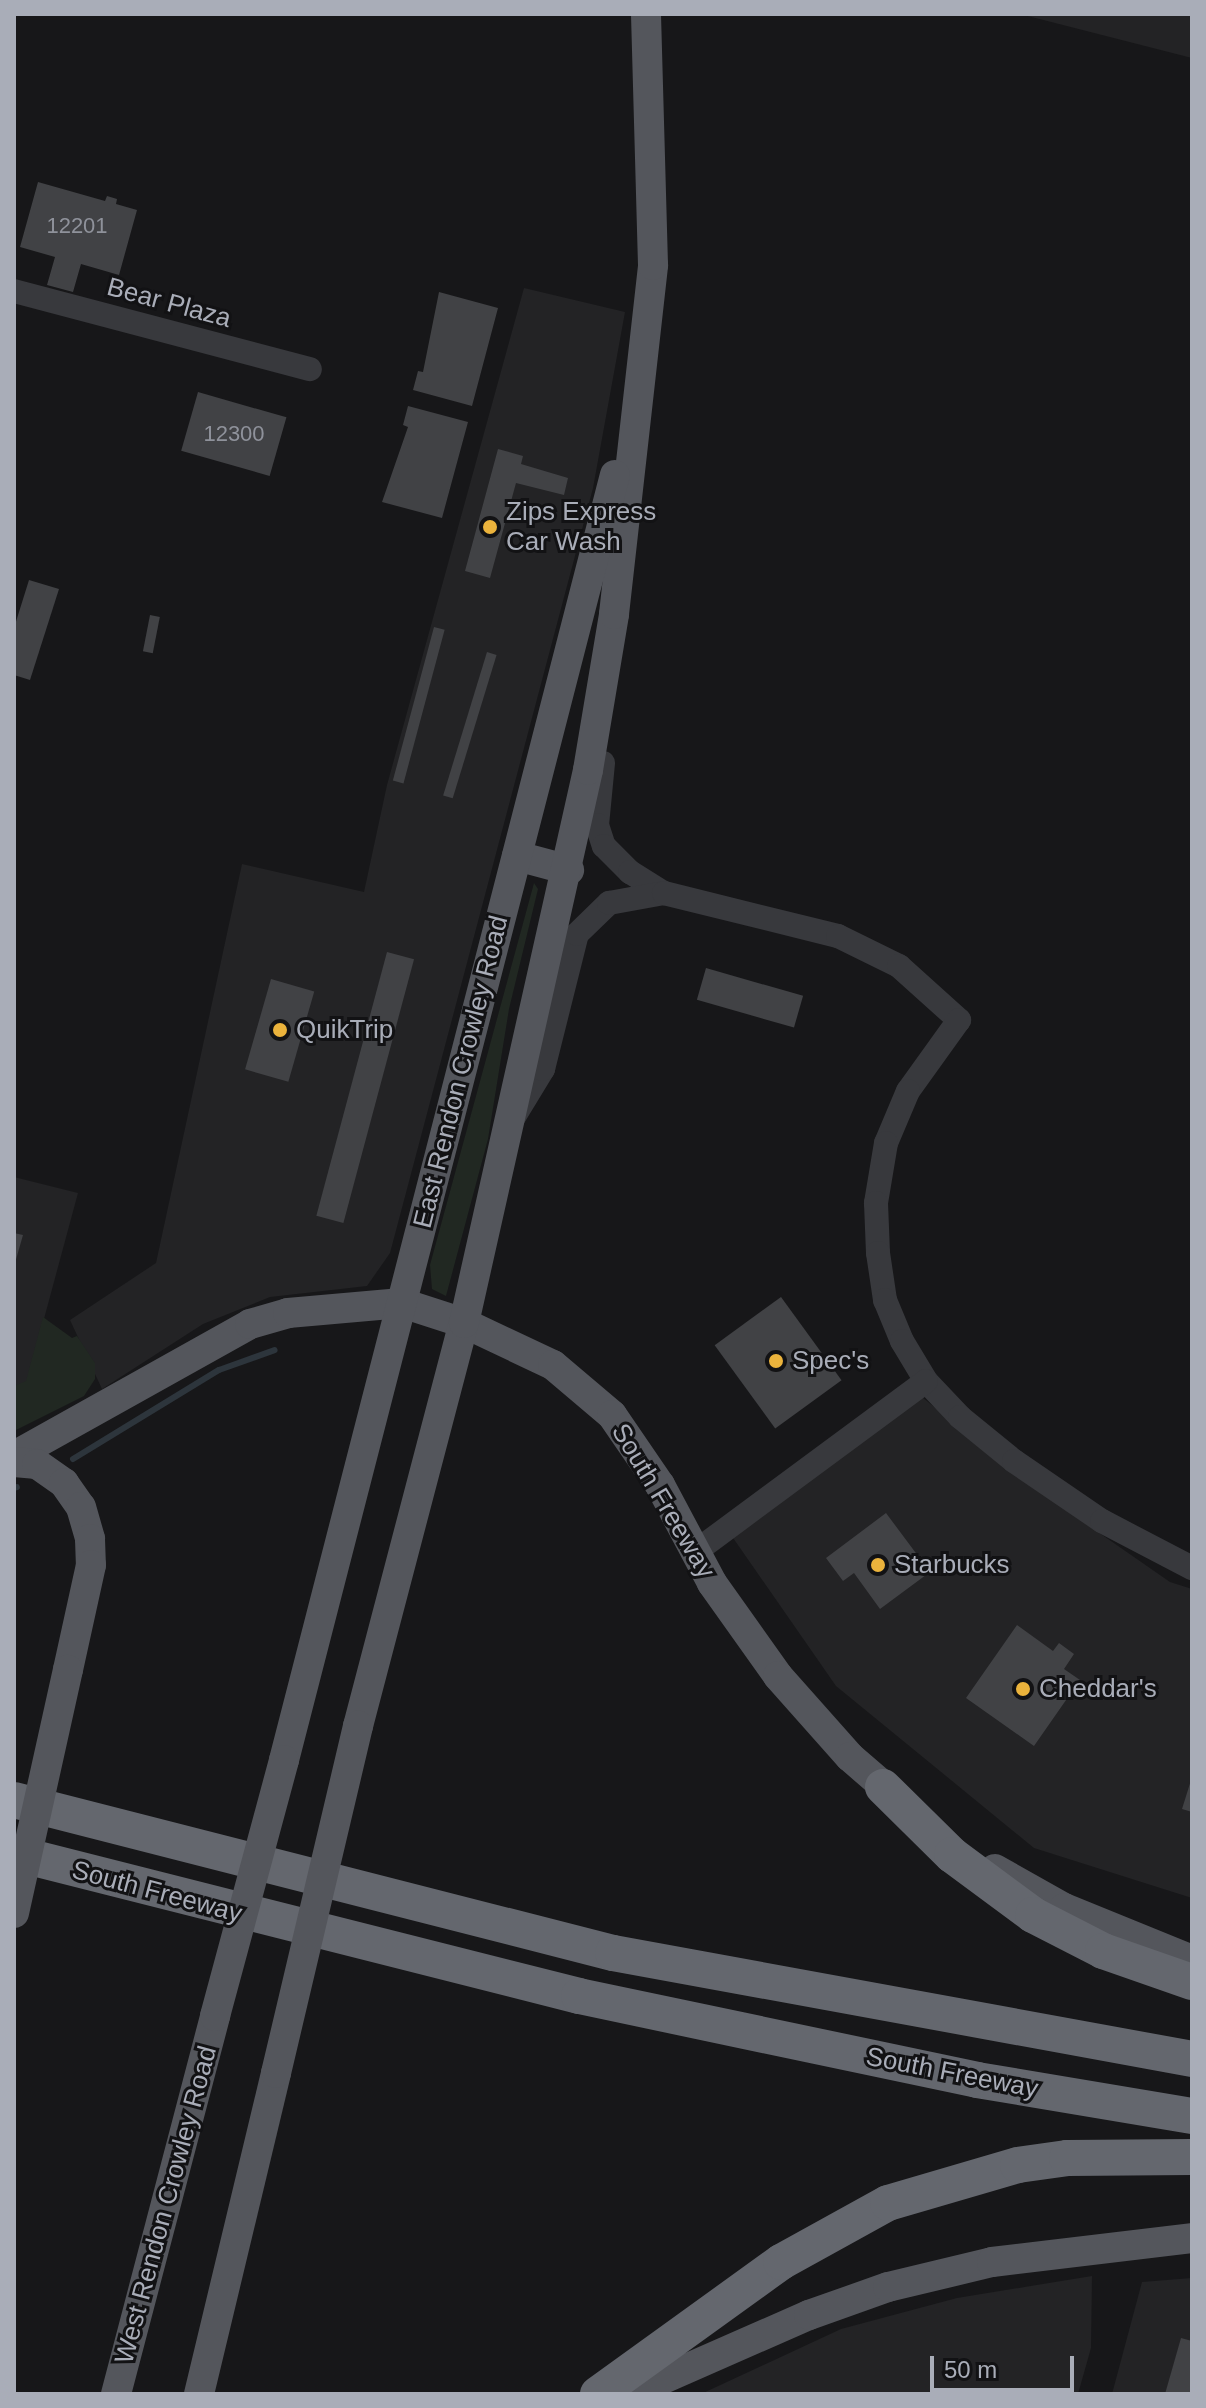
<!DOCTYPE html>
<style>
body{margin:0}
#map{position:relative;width:1206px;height:2408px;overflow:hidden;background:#171719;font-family:Helvetica,sans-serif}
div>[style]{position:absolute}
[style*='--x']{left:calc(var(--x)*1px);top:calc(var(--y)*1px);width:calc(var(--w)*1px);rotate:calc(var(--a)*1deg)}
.built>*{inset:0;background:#232325}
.green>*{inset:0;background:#212822}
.stream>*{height:6px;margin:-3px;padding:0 3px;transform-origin:3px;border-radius:3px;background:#2d353c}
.building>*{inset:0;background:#414245;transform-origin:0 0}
.minor>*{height:24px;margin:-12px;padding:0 12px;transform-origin:12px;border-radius:12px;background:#38393d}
.major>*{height:30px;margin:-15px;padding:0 15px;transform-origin:15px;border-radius:15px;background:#54565c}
.highway>*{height:36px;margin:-18px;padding:0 18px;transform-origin:18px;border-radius:18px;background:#64676e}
.major-bridge>*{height:30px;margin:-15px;padding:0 15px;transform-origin:15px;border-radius:15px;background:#54565c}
.dots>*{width:22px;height:22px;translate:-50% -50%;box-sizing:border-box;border:4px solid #121214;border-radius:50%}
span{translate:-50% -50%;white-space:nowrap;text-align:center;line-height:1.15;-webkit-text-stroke:6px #121214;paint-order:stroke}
.number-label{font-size:22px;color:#8f929b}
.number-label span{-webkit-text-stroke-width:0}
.street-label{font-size:26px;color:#a9adb8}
.poi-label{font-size:26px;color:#a9adb8}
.left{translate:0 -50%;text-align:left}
.frame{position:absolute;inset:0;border:16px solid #a9adb8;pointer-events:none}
.scale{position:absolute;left:930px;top:2356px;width:144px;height:36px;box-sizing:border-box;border:4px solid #a9adb8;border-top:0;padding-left:10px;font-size:24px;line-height:28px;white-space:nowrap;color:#a9adb8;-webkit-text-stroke:6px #121214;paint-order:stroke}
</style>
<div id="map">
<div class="built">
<i style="clip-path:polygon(1020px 14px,1192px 14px,1192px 58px)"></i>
<i style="clip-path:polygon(524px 288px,625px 312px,593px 488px,390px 1253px,367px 1286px,270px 1297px,203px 1324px,102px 1389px,70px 1320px,156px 1263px,242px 864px,364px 892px,387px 785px)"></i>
<i style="clip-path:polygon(14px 1177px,78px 1193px,14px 1430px)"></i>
<i style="clip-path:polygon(922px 1397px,1023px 1480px,1170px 1582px,1192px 1589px,1192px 1898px,1034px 1848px,836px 1686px,731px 1535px)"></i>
<i style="clip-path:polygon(1092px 2276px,1091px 2348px,1078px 2394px,701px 2394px,841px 2329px,957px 2298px)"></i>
<i style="clip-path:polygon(1192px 2278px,1192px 2394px,1112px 2394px,1142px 2282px)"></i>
</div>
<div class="green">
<i style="clip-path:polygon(534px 883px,538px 889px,509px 1009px,488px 1139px,446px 1296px,432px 1289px,430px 1265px)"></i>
<i style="clip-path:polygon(43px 1317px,72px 1338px,77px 1336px,95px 1363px,95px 1379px,84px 1396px,14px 1431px,14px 1386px,26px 1381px)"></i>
</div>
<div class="stream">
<i style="--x:73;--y:1459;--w:171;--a:-31.4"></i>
<i style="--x:219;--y:1370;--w:59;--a:-19.7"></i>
<i style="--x:14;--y:1488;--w:3;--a:-18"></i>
</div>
<div class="building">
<i style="clip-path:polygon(38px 182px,105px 201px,107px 196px,117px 199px,116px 204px,137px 210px,119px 275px,81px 264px,73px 292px,47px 285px,55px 257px,20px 247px)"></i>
<i style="clip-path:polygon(439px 292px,498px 308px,472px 406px,413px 390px,418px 371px,423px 372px)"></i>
<i style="left:198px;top:392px;width:92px;height:61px;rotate:16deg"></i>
<i style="clip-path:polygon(408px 406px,468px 422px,442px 518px,382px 502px,408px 427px,403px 425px)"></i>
<i style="clip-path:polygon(498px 449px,523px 456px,521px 464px,568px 478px,564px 495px,516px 483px,490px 578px,465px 571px)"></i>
<i style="clip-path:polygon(29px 580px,59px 589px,30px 680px,14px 675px,14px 628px)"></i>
<i style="left:150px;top:615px;width:10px;height:37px;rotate:11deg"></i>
<i style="left:434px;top:627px;width:11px;height:159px;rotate:15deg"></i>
<i style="left:487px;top:652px;width:10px;height:150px;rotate:17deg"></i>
<i style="left:387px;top:952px;width:28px;height:273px;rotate:15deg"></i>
<i style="left:706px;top:968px;width:101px;height:33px;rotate:16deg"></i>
<i style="left:271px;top:979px;width:45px;height:94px;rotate:16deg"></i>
<i style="clip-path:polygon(14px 1233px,23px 1235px,15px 1263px,14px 1263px)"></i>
<i style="left:781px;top:1297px;width:103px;height:82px;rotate:54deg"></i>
<i style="clip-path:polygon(886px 1513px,930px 1572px,880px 1609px,854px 1573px,843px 1581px,826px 1558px)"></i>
<i style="clip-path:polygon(1017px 1625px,1053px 1651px,1059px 1643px,1074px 1654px,1064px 1669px,1080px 1680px,1034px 1746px,966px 1698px)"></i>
<i style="clip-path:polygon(1192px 1777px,1192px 1812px,1182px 1809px)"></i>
<i style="clip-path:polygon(1181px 2338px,1192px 2341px,1192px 2394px,1165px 2394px)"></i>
</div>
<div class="minor">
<i style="--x:14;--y:291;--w:306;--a:14.8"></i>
<i style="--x:603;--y:763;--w:62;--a:95.5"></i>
<i style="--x:597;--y:825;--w:22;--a:72"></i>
<i style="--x:604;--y:846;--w:37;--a:45"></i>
<i style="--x:630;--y:872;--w:40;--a:32"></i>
<i style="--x:512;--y:1120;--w:60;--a:-58.7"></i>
<i style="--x:543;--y:1069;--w:139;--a:-75.9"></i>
<i style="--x:577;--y:934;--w:45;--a:-44.1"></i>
<i style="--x:609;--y:903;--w:56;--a:-10.3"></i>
<i style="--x:664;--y:893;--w:179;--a:13.9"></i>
<i style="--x:838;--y:936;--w:68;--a:26.2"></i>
<i style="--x:899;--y:966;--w:81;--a:42"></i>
<i style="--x:959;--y:1020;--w:87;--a:125.7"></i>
<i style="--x:908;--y:1091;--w:56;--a:112.9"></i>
<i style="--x:886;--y:1143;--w:61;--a:99.5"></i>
<i style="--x:876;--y:1203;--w:50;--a:87.7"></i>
<i style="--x:878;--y:1253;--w:48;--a:81.5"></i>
<i style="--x:885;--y:1300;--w:44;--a:67.5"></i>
<i style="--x:902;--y:1341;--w:47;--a:59"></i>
<i style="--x:926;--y:1381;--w:50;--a:46.6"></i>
<i style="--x:960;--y:1417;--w:70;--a:39.2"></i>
<i style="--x:1014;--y:1461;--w:107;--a:34.3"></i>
<i style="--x:1102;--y:1521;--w:102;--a:27.6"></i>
<i style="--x:695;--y:1552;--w:287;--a:-36.5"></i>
</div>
<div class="major">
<i style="--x:517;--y:856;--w:54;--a:15.1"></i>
<i style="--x:14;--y:1456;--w:270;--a:-29.2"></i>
<i style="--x:250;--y:1324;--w:40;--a:-16"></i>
<i style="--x:288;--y:1313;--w:114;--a:-5"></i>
<i style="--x:402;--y:1303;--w:65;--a:17.9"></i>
<i style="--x:464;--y:1323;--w:98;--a:25.3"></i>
<i style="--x:553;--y:1365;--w:77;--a:40.3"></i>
<i style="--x:612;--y:1415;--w:85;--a:55.6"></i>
<i style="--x:660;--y:1485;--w:111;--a:62"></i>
<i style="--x:712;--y:1583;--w:114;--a:54.6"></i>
<i style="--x:778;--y:1676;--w:108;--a:48.4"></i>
<i style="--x:850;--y:1757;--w:67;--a:40.8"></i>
<i style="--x:14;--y:1462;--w:23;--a:5"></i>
<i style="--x:37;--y:1464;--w:33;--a:35"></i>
<i style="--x:64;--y:1483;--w:29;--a:55"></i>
<i style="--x:81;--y:1507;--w:33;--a:74"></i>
<i style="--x:90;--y:1539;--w:26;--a:88"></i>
<i style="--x:91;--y:1565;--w:107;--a:102.4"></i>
<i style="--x:358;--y:1726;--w:417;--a:-75.3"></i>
<i style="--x:464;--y:1323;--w:567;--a:-77.36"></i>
<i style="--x:588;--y:770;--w:158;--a:-80.5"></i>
<i style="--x:614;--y:614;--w:351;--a:-83.6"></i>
<i style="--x:653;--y:265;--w:251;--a:-91.6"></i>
<i style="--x:284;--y:1760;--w:1327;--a:-75.56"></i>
<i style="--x:995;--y:1869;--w:79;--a:29.5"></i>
<i style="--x:1064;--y:1908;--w:138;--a:22.1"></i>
<i style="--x:116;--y:2394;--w:391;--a:-75.3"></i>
<i style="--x:199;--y:2394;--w:330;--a:-76.5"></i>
<i style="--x:629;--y:2394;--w:197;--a:-23.7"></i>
<i style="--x:809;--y:2315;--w:84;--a:-19.5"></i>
<i style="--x:888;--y:2287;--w:107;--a:-13.5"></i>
<i style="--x:992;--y:2262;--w:201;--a:-6.8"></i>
</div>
<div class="highway">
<i style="--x:883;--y:1787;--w:97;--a:44.6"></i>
<i style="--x:952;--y:1855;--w:101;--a:36.5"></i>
<i style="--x:1033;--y:1915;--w:79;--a:27.2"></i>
<i style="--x:1103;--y:1951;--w:94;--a:19.2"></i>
<i style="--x:14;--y:1800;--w:618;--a:14.33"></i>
<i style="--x:613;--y:1953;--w:589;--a:10.37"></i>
<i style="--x:14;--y:1853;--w:583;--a:14.2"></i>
<i style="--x:579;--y:1996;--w:407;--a:11.9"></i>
<i style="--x:977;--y:2080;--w:218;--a:9.5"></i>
<i style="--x:598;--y:2394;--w:226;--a:-35.8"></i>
<i style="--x:781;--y:2262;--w:122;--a:-28.9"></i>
<i style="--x:888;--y:2203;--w:135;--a:-16.3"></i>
<i style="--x:1018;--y:2165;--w:49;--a:-8.1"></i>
<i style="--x:1067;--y:2158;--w:125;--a:-0.5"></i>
</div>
<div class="major-bridge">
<i style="--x:14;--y:1913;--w:249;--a:-77.5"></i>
<i style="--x:215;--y:2016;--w:265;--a:-74.9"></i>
<i style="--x:276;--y:2073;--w:357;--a:-76.7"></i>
</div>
<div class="dots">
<i style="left:490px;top:527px;background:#ebb33c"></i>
<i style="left:280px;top:1030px;background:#ebb33c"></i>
<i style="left:776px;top:1361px;background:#ebb33c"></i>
<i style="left:878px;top:1565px;background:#ebb33c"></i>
<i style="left:1023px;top:1689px;background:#ebb33c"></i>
</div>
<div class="number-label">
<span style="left:77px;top:226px">12201</span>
<span style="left:234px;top:434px">12300</span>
</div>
<div class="street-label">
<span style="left:169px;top:303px;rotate:15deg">Bear Plaza</span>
<span style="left:461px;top:1072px;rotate:-76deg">East Rendon Crowley Road</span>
<span style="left:663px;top:1501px;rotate:59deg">South Freeway</span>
<span style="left:157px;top:1892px;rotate:15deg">South Freeway</span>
<span style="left:952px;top:2073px;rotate:11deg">South Freeway</span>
<span style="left:166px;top:2205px;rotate:-75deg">West Rendon Crowley Road</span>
</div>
<div class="poi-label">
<span class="left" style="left:506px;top:527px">Zips Express<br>Car Wash</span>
<span class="left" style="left:296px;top:1030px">QuikTrip</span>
<span class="left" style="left:792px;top:1361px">Spec's</span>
<span class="left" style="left:894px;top:1565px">Starbucks</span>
<span class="left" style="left:1039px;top:1689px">Cheddar's</span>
</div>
<div class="frame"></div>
<div class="scale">50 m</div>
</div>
